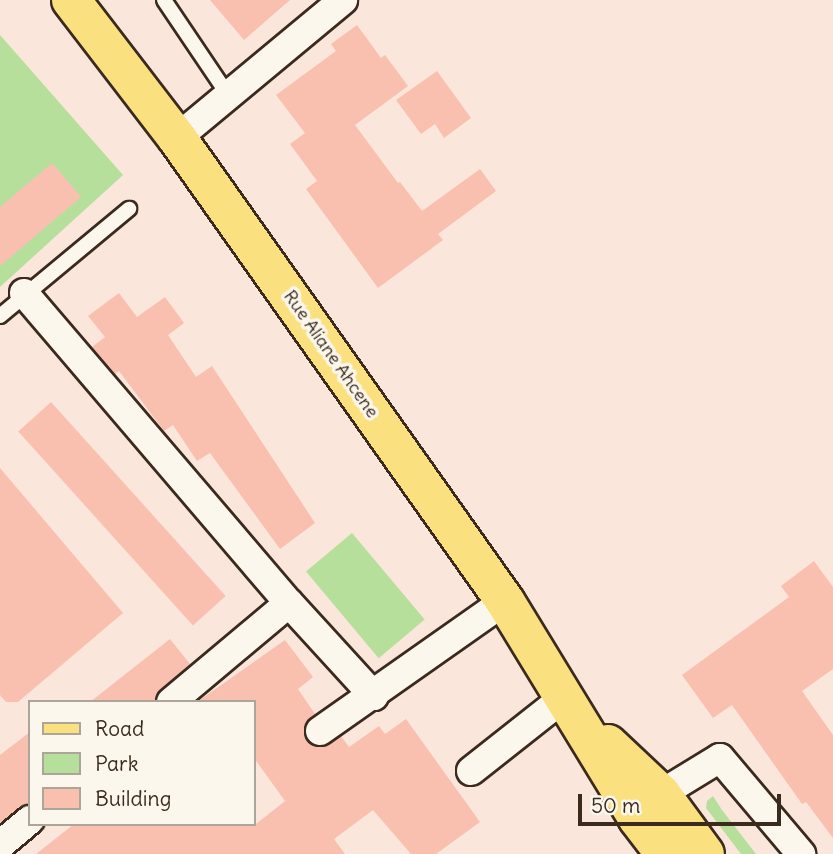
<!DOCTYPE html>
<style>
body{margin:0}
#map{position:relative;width:833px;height:854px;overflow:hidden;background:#fae6da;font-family:Delius,sans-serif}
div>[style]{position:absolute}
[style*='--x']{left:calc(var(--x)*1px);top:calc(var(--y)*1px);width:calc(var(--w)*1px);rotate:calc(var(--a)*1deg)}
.green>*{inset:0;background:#b6df9c;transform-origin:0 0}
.building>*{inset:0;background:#f9c0b0;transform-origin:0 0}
.roads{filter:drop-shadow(2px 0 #3b2a1e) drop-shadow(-2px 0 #3b2a1e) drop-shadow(0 2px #3b2a1e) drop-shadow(0 -2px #3b2a1e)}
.service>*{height:14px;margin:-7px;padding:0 7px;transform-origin:7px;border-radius:7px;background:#fbf7ec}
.minor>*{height:28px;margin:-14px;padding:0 14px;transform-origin:14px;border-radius:14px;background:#fbf7ec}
.primary>*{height:38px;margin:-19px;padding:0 19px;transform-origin:19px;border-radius:19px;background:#fbe080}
span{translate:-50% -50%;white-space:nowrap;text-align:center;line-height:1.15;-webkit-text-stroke:7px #fbf7ec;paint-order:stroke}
.street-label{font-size:18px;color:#3b2a1e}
.legend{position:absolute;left:28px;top:700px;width:228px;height:126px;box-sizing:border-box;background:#fbf7ec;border:2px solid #aea59a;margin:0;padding:9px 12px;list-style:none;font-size:21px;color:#3b2a1e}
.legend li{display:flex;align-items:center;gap:14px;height:35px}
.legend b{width:35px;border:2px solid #aea59a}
.scale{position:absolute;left:578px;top:794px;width:203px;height:32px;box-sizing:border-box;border:4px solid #3b2a1e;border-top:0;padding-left:9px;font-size:21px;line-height:24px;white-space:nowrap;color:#3b2a1e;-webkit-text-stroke:5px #fbf7ec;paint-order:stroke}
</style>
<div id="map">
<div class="green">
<i style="clip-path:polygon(0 35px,123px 175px,0 287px)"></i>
<i style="left:352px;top:533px;width:113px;height:60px;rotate:50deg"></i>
<i style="clip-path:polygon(713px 796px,722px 810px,756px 854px,741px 854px,706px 808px,707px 801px)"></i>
</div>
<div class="building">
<i style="clip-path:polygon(210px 0,290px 0,244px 40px)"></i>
<i style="clip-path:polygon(357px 25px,381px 58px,385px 55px,408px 86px,355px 125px,398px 183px,400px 182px,422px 211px,480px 169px,496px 191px,438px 234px,443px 240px,378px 288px,306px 189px,317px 181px,290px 144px,305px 133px,276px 95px,336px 51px,331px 44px)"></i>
<i style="clip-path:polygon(437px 71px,471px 118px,444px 138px,435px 124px,421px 134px,396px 100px)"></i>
<i style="clip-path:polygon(52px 163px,81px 197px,0 266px,0 207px)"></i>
<i style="clip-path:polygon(119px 293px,137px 317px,165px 297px,184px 323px,168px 335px,196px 377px,212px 366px,315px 523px,280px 549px,210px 453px,197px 461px,173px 425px,164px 431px,119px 371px,115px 374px,92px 347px,105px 337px,88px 316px)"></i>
<i style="left:51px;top:402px;width:261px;height:44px;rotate:48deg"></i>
<i style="clip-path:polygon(0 468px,123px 613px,18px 702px,6px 702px,0 695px)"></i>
<i style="clip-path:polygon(814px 561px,833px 587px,833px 669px,802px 691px,833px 735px,833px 838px,806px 802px,802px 804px,732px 705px,713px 718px,682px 675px,789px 597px,781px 586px)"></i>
<i style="clip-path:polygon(170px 639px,190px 664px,160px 690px,155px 702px,90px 702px)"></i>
<i style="clip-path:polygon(285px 640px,313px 677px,298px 689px,315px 714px,305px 725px,307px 741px,322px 747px,341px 736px,349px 747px,379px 726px,385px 734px,406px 719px,480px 822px,436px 854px,411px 854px,373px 810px,334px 839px,345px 854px,36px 854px,74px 824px,256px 824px,285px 801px,254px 758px,254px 702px,197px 702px)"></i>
<i style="clip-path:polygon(30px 732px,30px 803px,0 823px,0 755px)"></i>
</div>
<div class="roads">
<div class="service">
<i style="--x:164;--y:0;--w:115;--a:56"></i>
<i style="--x:0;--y:316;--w:168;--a:-39.7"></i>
</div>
<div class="minor">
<i style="--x:177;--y:138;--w:216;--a:-39.7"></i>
<i style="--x:24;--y:293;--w:408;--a:49.5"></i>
<i style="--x:171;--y:702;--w:154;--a:-40"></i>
<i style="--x:289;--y:603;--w:126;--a:47.6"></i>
<i style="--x:320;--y:731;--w:226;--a:-35.1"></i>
<i style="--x:471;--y:771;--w:121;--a:-38.3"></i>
<i style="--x:661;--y:794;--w:69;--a:-31.4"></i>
<i style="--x:720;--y:758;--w:126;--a:49.8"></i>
<i style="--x:0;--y:845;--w:39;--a:-40"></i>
</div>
<div class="primary">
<i style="--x:71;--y:0;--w:174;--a:52.5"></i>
<i style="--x:177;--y:138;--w:567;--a:54.69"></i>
<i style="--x:505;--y:601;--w:255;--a:58.6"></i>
<i style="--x:638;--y:819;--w:44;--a:52.4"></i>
<i style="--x:608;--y:744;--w:73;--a:43.3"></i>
<i style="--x:661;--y:794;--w:74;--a:53.7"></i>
</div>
</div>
<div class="street-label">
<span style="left:331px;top:354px;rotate:55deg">Rue Aliane Ahcene</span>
</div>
<ul class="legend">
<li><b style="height:9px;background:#fbe080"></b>Road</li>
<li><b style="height:19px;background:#b6df9c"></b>Park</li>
<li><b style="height:19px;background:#f9c0b0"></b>Building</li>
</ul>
<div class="scale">50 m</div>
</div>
